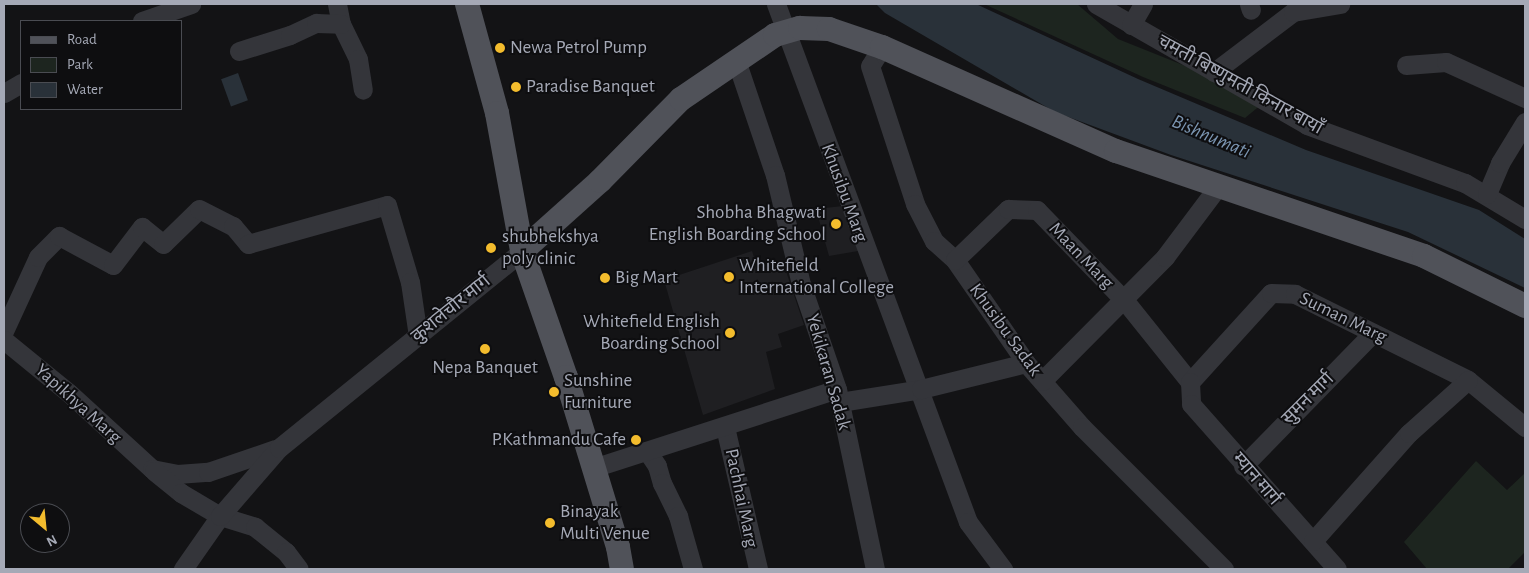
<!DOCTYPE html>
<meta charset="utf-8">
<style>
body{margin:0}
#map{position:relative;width:1529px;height:573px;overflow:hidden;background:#131315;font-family:"Alegreya Sans","Noto Sans Devanagari",sans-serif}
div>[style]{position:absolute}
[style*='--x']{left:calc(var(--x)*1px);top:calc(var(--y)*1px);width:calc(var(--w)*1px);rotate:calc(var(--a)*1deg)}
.built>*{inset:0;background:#1f1f22}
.green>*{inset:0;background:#1d251f}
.water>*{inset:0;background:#293139;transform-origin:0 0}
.minor>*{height:19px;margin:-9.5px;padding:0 9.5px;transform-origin:9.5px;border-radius:9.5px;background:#34353a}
.major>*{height:24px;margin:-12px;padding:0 12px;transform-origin:12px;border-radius:12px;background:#505259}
.dots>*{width:14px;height:14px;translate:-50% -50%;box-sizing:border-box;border:2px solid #0e0e10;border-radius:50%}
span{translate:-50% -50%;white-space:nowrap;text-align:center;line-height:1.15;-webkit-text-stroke:4px #0e0e10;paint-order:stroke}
.poi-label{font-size:19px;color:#a5a9b6}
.left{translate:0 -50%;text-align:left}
.right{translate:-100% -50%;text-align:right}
.street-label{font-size:19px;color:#a5a9b6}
.water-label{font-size:20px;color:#7b95b1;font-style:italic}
.frame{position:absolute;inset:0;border:5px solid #a5a9b6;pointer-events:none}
.legend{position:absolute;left:20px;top:20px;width:162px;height:90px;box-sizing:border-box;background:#0e0e10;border:1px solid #4a4c52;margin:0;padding:6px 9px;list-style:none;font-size:15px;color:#a5a9b6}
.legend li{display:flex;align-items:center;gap:10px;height:25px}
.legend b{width:25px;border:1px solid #4a4c52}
.north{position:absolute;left:20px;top:503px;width:50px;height:50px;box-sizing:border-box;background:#0e0e10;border:1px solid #4a4c52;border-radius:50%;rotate:152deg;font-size:14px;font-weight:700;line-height:20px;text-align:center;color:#a5a9b6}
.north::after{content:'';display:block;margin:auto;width:18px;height:22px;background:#f3bc2d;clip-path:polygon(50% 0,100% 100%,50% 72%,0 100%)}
</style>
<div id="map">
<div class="built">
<i style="clip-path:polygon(843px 206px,864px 250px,829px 256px,816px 209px)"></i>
<i style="clip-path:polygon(752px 251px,759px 273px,784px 265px,804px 325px,778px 334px,782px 347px,766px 352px,775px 389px,703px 415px,664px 280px)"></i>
</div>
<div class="green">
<i style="clip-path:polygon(984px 4px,1077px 4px,1118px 39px,1268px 99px,1245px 118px,1143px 77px)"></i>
<i style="clip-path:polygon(1476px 461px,1507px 490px,1525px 473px,1525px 552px,1508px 569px,1427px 569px,1404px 542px)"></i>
</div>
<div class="water">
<i style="clip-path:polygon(876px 4px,976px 4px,1138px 79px,1306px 150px,1479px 210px,1525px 239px,1525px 288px,1408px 232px,1171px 155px,1055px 112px,885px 13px)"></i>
<i style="left:238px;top:73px;width:29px;height:18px;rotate:70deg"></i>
</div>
<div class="minor">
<i style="--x:337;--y:4;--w:20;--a:79"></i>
<i style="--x:341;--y:24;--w:39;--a:64"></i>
<i style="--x:358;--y:59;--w:31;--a:81"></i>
<i style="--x:776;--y:4;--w:552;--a:69.66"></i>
<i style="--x:968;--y:522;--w:59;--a:53.3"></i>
<i style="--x:1096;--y:4;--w:243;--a:29.8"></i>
<i style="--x:1307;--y:125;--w:168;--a:20.2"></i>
<i style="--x:1465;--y:183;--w:70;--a:31"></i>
<i style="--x:1249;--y:4;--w:6;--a:72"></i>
<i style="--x:142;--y:21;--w:52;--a:-19.1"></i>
<i style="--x:1131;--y:25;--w:24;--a:-60"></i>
<i style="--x:882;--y:47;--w:22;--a:122"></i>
<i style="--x:870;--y:66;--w:145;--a:71.9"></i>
<i style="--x:915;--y:204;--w:42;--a:62.8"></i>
<i style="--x:934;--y:241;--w:28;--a:42"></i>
<i style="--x:955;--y:260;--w:125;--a:55.4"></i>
<i style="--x:1026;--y:363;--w:85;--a:48.8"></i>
<i style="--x:1082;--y:427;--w:201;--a:45"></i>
<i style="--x:239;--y:51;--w:53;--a:-17.4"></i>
<i style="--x:290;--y:35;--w:29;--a:-25"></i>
<i style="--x:316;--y:23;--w:25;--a:2"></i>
<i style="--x:737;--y:63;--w:118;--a:71.3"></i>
<i style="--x:775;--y:175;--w:112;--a:76.6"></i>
<i style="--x:801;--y:284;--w:111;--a:71.1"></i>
<i style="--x:837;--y:389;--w:184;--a:78.1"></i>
<i style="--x:1406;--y:65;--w:40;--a:-4.3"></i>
<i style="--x:1446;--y:62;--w:87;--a:24.5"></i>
<i style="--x:1214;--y:72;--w:99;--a:-37.2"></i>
<i style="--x:1293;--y:12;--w:48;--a:-9.7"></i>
<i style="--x:4;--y:93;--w:20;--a:-30"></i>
<i style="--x:1487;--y:194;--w:34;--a:-67"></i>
<i style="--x:1500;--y:163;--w:48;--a:-58.6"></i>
<i style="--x:955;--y:260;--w:74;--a:-43.9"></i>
<i style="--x:1008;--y:209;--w:29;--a:2"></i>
<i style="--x:1037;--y:210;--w:127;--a:46"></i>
<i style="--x:1125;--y:301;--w:104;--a:51.3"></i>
<i style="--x:4;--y:331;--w:81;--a:-65.3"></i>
<i style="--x:38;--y:257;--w:30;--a:-45"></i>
<i style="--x:59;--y:236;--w:61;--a:28.2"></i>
<i style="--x:113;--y:265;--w:48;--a:-52.7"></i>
<i style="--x:142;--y:227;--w:27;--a:39"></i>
<i style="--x:163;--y:244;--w:50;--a:-44.2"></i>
<i style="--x:199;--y:209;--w:38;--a:27"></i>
<i style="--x:233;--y:226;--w:23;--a:50"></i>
<i style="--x:248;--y:244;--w:144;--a:-15.7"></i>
<i style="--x:387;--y:205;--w:80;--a:73.4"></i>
<i style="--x:410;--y:282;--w:55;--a:81.6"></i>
<i style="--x:4;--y:340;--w:84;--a:39.2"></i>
<i style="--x:69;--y:393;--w:113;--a:42.5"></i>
<i style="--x:152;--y:469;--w:25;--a:11"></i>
<i style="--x:177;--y:474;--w:31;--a:-4"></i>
<i style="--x:208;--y:472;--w:71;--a:-18.9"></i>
<i style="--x:1042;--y:381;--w:175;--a:-45.2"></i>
<i style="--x:1165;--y:257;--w:90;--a:-53.1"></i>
<i style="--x:1190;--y:382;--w:120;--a:-47.7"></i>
<i style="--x:1271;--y:293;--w:24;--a:2"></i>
<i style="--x:1295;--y:294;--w:193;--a:26.4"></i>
<i style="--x:1468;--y:380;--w:74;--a:39.5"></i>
<i style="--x:1190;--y:382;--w:22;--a:87"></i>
<i style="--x:1191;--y:404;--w:220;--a:48.5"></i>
<i style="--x:840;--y:402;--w:82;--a:-9.1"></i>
<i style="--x:921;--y:389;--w:108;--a:-13.9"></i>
<i style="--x:725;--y:427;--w:146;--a:76.9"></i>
<i style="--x:647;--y:451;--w:18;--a:56"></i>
<i style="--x:657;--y:466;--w:18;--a:74"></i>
<i style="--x:662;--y:483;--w:37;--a:64"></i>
<i style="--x:678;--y:516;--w:55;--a:74.2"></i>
<i style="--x:1243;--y:466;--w:186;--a:-45.7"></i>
<i style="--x:593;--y:468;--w:256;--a:-17.9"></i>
<i style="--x:154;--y:471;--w:35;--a:39"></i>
<i style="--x:181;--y:493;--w:45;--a:30.5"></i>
<i style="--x:220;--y:516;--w:37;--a:17"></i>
<i style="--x:255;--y:527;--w:40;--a:39"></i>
<i style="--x:286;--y:552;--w:21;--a:53"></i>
<i style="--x:1313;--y:541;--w:144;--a:-48.4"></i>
<i style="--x:1409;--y:433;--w:79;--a:-41.9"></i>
<i style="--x:183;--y:569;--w:65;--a:-55.1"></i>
<i style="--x:220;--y:516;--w:90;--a:-49.1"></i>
<i style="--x:279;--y:448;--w:313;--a:-39"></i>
</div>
<div class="major">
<i style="--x:467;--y:4;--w:113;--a:74.6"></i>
<i style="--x:497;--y:113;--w:140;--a:79.7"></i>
<i style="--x:522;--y:251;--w:133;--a:70.8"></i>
<i style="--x:566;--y:377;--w:178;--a:73"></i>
<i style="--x:618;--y:547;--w:22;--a:80"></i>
<i style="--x:522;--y:251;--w:105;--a:-41.9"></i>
<i style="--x:600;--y:181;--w:115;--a:-45.4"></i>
<i style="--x:681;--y:99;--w:114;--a:-34.2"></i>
<i style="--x:775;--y:35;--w:26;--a:-16"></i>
<i style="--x:800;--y:28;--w:29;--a:2"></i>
<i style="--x:829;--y:29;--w:56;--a:18.8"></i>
<i style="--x:882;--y:47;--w:256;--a:24"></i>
<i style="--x:1116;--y:151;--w:325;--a:18.8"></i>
<i style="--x:1424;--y:256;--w:113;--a:26.3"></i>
</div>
<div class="dots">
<i style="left:500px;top:48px;background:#f3bc2d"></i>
<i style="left:516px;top:87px;background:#f3bc2d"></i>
<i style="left:836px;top:224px;background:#f3bc2d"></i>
<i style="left:491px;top:248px;background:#f3bc2d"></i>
<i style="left:729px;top:277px;background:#f3bc2d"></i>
<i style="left:605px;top:278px;background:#f3bc2d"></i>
<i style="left:730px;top:333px;background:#f3bc2d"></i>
<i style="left:485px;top:349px;background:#f3bc2d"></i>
<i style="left:554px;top:392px;background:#f3bc2d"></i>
<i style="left:636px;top:440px;background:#f3bc2d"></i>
<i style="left:550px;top:523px;background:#f3bc2d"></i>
</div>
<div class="poi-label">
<span class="left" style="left:510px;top:48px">Newa Petrol Pump</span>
<span class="left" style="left:526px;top:87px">Paradise Banquet</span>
<span class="right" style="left:826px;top:224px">Shobha Bhagwati<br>English Boarding School</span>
<span class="left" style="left:502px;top:248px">shubhekshya<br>poly clinic</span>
<span class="left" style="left:739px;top:277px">Whitefield<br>International College</span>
<span class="left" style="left:615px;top:278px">Big Mart</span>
<span class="right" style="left:720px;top:333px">Whitefield English<br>Boarding School</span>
<span style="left:485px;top:368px">Nepa Banquet</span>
<span class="left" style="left:564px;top:392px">Sunshine<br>Furniture</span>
<span class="right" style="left:626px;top:440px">P.Kathmandu Cafe</span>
<span class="left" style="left:560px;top:523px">Binayak<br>Multi Venue</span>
</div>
<div class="street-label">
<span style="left:1240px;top:85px;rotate:29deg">चमती बिष्णुमती किनार बायाँ</span>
<span style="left:844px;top:193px;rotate:70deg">Khusibu Marg</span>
<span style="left:1081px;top:256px;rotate:46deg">Maan Marg</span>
<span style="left:451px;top:309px;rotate:-39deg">कुशलेचौर मार्ग</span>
<span style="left:1343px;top:318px;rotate:26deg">Suman Marg</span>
<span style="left:1005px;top:330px;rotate:54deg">Khusibu Sadak</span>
<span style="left:828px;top:372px;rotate:74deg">Yekikaran Sadak</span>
<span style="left:1308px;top:399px;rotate:-45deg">सुमन मार्ग</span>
<span style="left:78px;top:404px;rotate:42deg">Yapikhya Marg</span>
<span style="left:1256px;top:479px;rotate:49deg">म्यान मार्ग</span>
<span style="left:741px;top:498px;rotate:78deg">Pachhai Marg</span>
</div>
<div class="water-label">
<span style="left:1211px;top:137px;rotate:23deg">Bishnumati</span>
</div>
<div class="frame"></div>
<ul class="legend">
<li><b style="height:6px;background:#505259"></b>Road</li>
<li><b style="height:14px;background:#1d251f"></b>Park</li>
<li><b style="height:14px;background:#293139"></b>Water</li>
</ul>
<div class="north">N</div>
</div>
